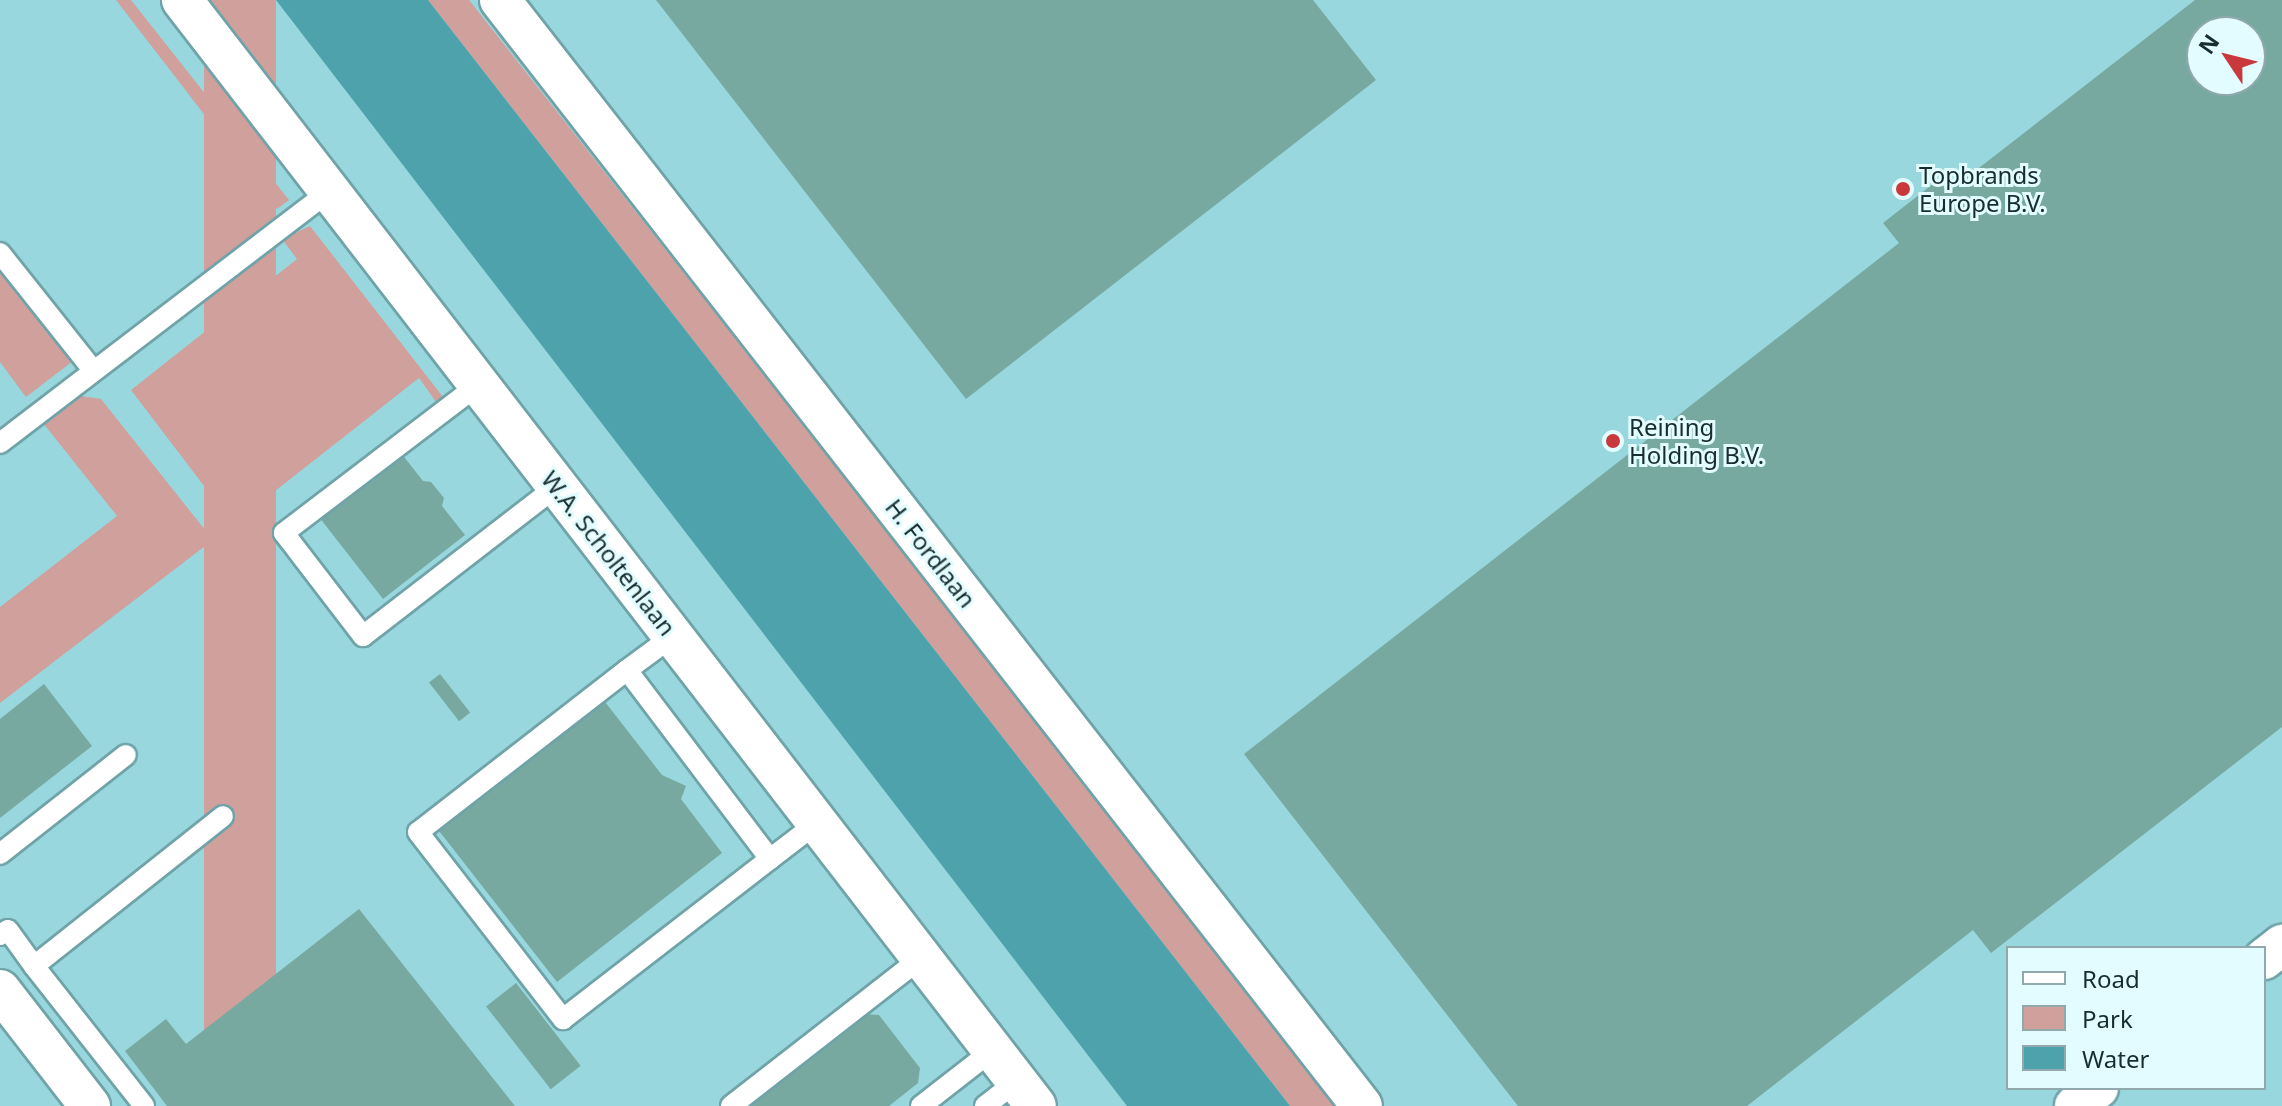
<!DOCTYPE html>
<style>
body{margin:0}
#map{position:relative;width:2282px;height:1106px;overflow:hidden;background:#ace0e6;font-family:"Noto Sans",sans-serif}
div>[style]{position:absolute}
[style*='--x']{left:calc(var(--x)*1px);top:calc(var(--y)*1px);width:calc(var(--w)*1px);rotate:calc(var(--a)*1deg)}
.built>*{inset:0;background:#98d7dd}
.green>*{inset:0;background:#cfa09c;transform-origin:0 0}
.water>*{inset:0;background:#4ea2ab}
.building>*{inset:0;background:#77a9a1;transform-origin:0 0}
.roads{filter:drop-shadow(2px 0 #70a3a8) drop-shadow(-2px 0 #70a3a8) drop-shadow(0 2px #70a3a8) drop-shadow(0 -2px #70a3a8)}
.lane>*{height:20px;margin:-10px;padding:0 10px;transform-origin:10px;border-radius:10px;background:#fff}
.street>*{height:40px;margin:-20px;padding:0 20px;transform-origin:20px;border-radius:20px;background:#fff}
.dots>*{width:22px;height:22px;translate:-50% -50%;box-sizing:border-box;border:4px solid #e2fcff;border-radius:50%}
span{translate:-50% -50%;white-space:nowrap;text-align:center;line-height:1.15;-webkit-text-stroke:6px #e2fcff;paint-order:stroke}
.poi-label{font-size:24px;color:#182d2f}
.left{translate:0 -50%;text-align:left}
.street-label{font-size:24px;color:#182d2f}
.legend{position:absolute;left:2006px;top:946px;width:260px;height:144px;box-sizing:border-box;background:#e2fcff;border:2px solid #91a9ac;margin:0;padding:10px 14px;list-style:none;font-size:24px;color:#182d2f}
.legend li{display:flex;align-items:center;gap:16px;height:40px}
.legend b{width:40px;border:2px solid #91a9ac}
.north{position:absolute;left:2186px;top:16px;width:80px;height:80px;box-sizing:border-box;background:#e2fcff;border:2px solid #91a9ac;border-radius:50%;rotate:305deg;font-size:22px;font-weight:700;line-height:32px;text-align:center;color:#182d2f}
.north::after{content:'';display:block;margin:auto;width:28px;height:36px;background:#c9393c;clip-path:polygon(50% 0,100% 100%,50% 72%,0 100%)}
</style>
<div id="map">
<div class="built">
<i style="clip-path:polygon(evenodd,0 0,2282px 0,2282px 1106px,0 1106px,0 0,2202px 32px,2250px 32px,2250px 80px,2202px 80px,2202px 32px,0 0,2008px 948px,2264px 948px,2264px 1088px,2008px 1088px,2008px 948px)"></i>
</div>
<div class="green">
<i style="clip-path:polygon(116px 0,131px 0,289px 200px,277px 209px)"></i>
<i style="left:204px;top:0;width:72px;height:1399px"></i>
<i style="clip-path:polygon(428px 0,469px 0,1340px 1106px,1290px 1106px)"></i>
<i style="clip-path:polygon(310px 226px,443px 397px,436px 402px,419px 378px,233px 524px,131px 390px,297px 259px,282px 239px)"></i>
<i style="clip-path:polygon(0 272px,73px 361px,26px 397px,0 362px)"></i>
<i style="clip-path:polygon(81px 396px,101px 399px,213px 540px,0 703px,0 607px,117px 516px,43px 423px)"></i>
</div>
<div class="water">
<i style="clip-path:polygon(276px 0,428px 0,1290px 1106px,1127px 1106px)"></i>
</div>
<div class="building">
<i style="clip-path:polygon(656px 0,1313px 0,1376px 80px,966px 399px)"></i>
<i style="clip-path:polygon(evenodd,2195px 0,2282px 0,2282px 727px,1991px 953px,1973px 930px,1747px 1106px,1518px 1106px,1244px 754px,1899px 243px,1883px 223px,1938px 180px,1948px 192px,2195px 0,2202px 32px,2250px 32px,2250px 80px,2202px 80px,2202px 32px)"></i>
<i style="clip-path:polygon(401px 453px,423px 481px,431px 482px,444px 498px,442px 506px,465px 535px,383px 599px,319px 517px)"></i>
<i style="left:440px;top:674px;width:49px;height:14px;rotate:52deg"></i>
<i style="clip-path:polygon(44px 684px,92px 746px,0 818px,0 719px)"></i>
<i style="clip-path:polygon(602px 698px,662px 775px,686px 786px,681px 799px,722px 853px,557px 982px,436px 827px)"></i>
<i style="clip-path:polygon(359px 909px,515px 1106px,167px 1106px,125px 1051px,166px 1019px,186px 1044px)"></i>
<i style="left:516px;top:983px;width:105px;height:38px;rotate:52deg"></i>
<i style="clip-path:polygon(864px 1014px,879px 1015px,920px 1068px,918px 1083px,889px 1106px,745px 1106px)"></i>
</div>
<div class="roads">
<div class="lane">
<i style="--x:0;--y:253;--w:149;--a:51.5"></i>
<i style="--x:478;--y:385;--w:244;--a:142.7"></i>
<i style="--x:284;--y:533;--w:130;--a:52.5"></i>
<i style="--x:363;--y:636;--w:244;--a:-37.7"></i>
<i style="--x:0;--y:443;--w:413;--a:-37.4"></i>
<i style="--x:673;--y:636;--w:57;--a:143.5"></i>
<i style="--x:627;--y:670;--w:237;--a:52.9"></i>
<i style="--x:770;--y:859;--w:59;--a:-37.5"></i>
<i style="--x:627;--y:670;--w:264;--a:142.2"></i>
<i style="--x:418;--y:832;--w:237;--a:52.2"></i>
<i style="--x:563;--y:1019;--w:262;--a:-37.7"></i>
<i style="--x:0;--y:854;--w:160;--a:-38.2"></i>
<i style="--x:0;--y:935;--w:9;--a:-32"></i>
<i style="--x:8;--y:930;--w:44;--a:54.2"></i>
<i style="--x:34;--y:966;--w:241;--a:-38.4"></i>
<i style="--x:34;--y:966;--w:178;--a:51.8"></i>
<i style="--x:731;--y:1106;--w:241;--a:-37.9"></i>
<i style="--x:921;--y:1106;--w:91;--a:-37.9"></i>
<i style="--x:985;--y:1106;--w:41;--a:-38"></i>
</div>
<div class="street">
<i style="--x:182;--y:0;--w:1397;--a:52.33"></i>
<i style="--x:500;--y:0;--w:1402;--a:52.07"></i>
<i style="--x:2264;--y:959;--w:23;--a:-38"></i>
<i style="--x:0;--y:990;--w:147;--a:52.2"></i>
<i style="--x:2075;--y:1106;--w:29;--a:-38"></i>
</div>
</div>
<div class="dots">
<i style="left:1903px;top:189px;background:#c9393c"></i>
<i style="left:1613px;top:441px;background:#c9393c"></i>
</div>
<div class="poi-label">
<span class="left" style="left:1919px;top:189px">Topbrands<br>Europe B.V.</span>
<span class="left" style="left:1629px;top:441px">Reining<br>Holding B.V.</span>
</div>
<div class="street-label">
<span style="left:609px;top:553px;rotate:52deg">W.A. Scholtenlaan</span>
<span style="left:931px;top:553px;rotate:52deg">H. Fordlaan</span>
</div>
<ul class="legend">
<li><b style="height:10px;background:#fff"></b>Road</li>
<li><b style="height:22px;background:#cfa09c"></b>Park</li>
<li><b style="height:22px;background:#4ea2ab"></b>Water</li>
</ul>
<div class="north">N</div>
</div>
